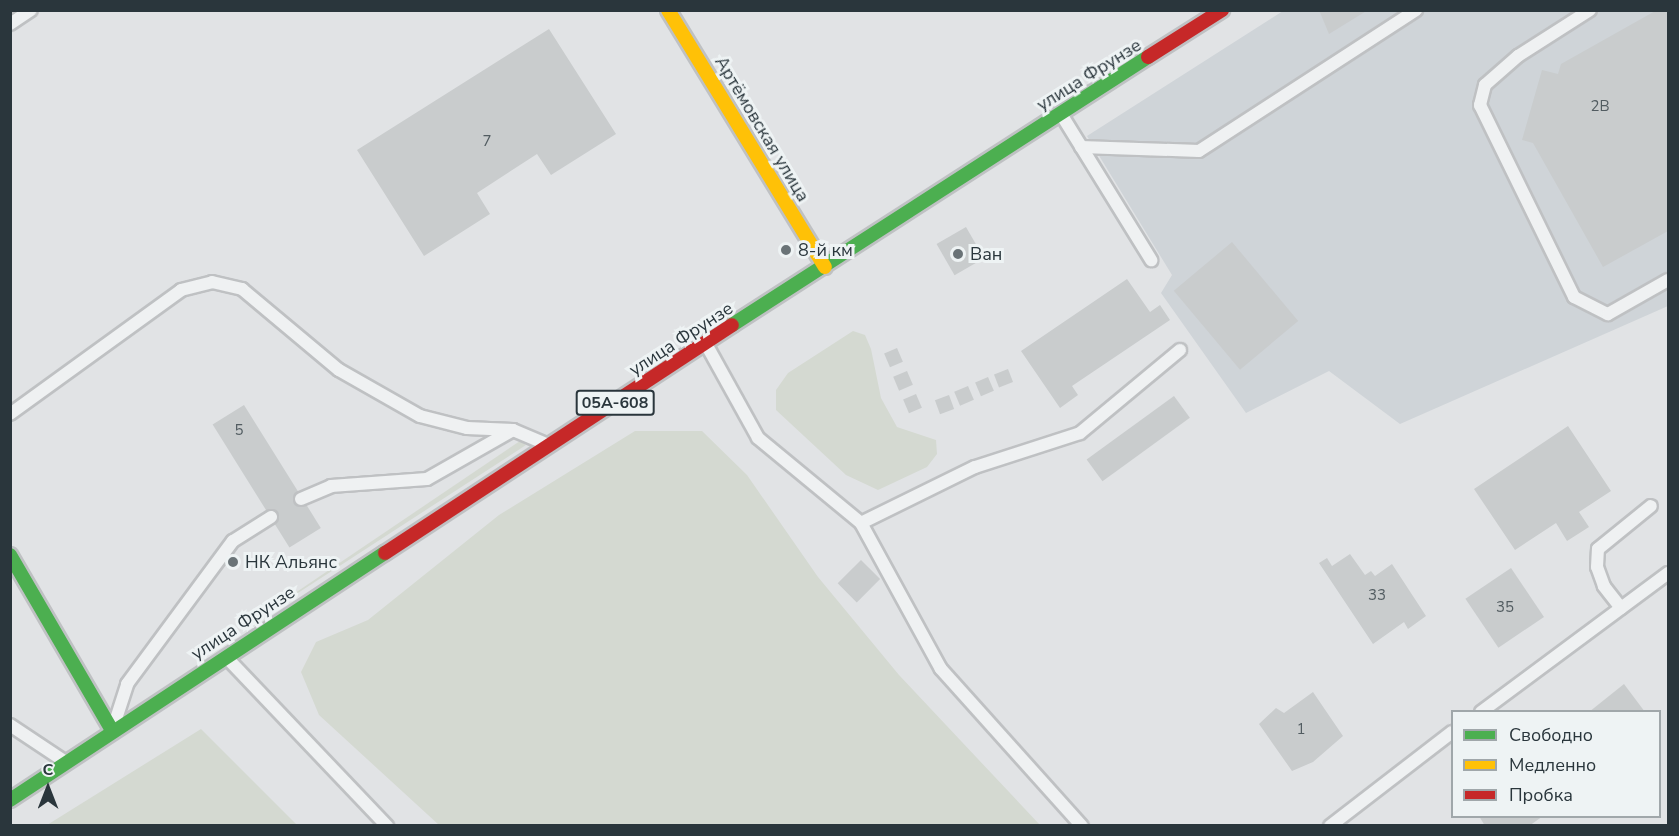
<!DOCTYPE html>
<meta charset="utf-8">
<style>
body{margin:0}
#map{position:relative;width:1679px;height:836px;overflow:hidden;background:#e1e3e5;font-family:"Nunito Sans",sans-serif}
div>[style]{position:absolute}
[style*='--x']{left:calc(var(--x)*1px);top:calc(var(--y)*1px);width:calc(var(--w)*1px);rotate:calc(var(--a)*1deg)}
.built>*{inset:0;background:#cfd4d8}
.green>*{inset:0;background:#d4d9d1}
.building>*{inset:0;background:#c9cccd;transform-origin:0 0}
.roads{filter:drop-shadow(2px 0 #bfc1c3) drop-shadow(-2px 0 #bfc1c3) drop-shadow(0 2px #bfc1c3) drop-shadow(0 -2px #bfc1c3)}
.lane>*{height:12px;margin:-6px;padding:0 6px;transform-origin:6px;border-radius:6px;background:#eff1f2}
.fast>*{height:14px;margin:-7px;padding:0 7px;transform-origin:7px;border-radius:7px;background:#4caf50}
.slow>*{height:14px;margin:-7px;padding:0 7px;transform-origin:7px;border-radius:7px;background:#ffc107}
.jam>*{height:14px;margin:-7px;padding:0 7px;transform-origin:7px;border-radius:7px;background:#c62828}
.dots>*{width:16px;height:16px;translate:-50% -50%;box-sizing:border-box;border:3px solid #eef3f4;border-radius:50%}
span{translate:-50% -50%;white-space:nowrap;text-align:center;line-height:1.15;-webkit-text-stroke:6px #eef3f4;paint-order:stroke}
.number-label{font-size:15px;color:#525c61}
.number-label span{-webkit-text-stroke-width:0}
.shield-label span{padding:2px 4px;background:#eef3f4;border:2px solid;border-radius:4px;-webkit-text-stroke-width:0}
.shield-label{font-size:16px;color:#2a363c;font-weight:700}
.street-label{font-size:18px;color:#2a363c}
.poi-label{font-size:18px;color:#2a363c}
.left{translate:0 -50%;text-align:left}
.frame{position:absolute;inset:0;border:12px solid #2a363c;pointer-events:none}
.legend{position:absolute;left:1451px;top:710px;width:210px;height:108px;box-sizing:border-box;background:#eef3f4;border:2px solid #a0a7aa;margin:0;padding:8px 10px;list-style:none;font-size:18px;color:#2a363c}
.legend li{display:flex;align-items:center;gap:12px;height:30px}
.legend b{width:30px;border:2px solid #a0a7aa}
.north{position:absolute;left:18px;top:758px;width:60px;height:60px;-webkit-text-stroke:4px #eef3f4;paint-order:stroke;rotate:0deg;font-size:16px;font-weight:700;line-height:24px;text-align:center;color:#2a363c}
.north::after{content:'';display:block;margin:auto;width:21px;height:27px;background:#2a363c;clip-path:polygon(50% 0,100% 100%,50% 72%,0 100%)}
</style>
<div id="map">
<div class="built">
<i style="clip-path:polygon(1283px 11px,1668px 11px,1668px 306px,1400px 424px,1329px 371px,1246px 413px,1161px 293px,1172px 275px,1087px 136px)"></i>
</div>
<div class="green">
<i style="clip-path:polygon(853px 331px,865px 335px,871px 349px,881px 398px,897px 427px,936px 440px,937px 454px,927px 467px,878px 490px,846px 475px,776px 410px,776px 390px,788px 373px)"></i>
<i style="clip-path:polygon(635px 431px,702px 431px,747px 475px,818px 577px,899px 675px,1040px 825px,439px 825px,319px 715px,301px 672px,316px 642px,368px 620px,499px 515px)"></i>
<i style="clip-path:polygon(520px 441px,526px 445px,224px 641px)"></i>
<i style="clip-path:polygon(201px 729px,297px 825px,47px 825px)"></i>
</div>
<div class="building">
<i style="clip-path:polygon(1319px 10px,1368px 10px,1329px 34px)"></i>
<i style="clip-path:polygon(1657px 10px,1668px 10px,1668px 231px,1603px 267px,1533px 143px,1522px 140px,1542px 70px,1558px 74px,1561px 64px)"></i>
<i style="clip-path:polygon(549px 29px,616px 134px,551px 175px,537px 154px,477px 193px,490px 214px,424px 256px,357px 150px)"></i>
<i style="left:966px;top:227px;width:36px;height:34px;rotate:60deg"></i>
<i style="left:1232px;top:242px;width:103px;height:76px;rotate:50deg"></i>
<i style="clip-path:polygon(1127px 279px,1150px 312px,1160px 305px,1170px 320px,1072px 386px,1078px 395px,1060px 408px,1021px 351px)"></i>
<i style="left:897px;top:348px;width:15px;height:14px;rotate:67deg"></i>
<i style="left:1008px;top:369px;width:14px;height:15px;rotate:69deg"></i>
<i style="left:907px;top:371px;width:15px;height:15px;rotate:67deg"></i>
<i style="left:988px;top:377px;width:15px;height:14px;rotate:67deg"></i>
<i style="left:968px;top:386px;width:15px;height:15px;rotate:67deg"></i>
<i style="left:916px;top:394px;width:15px;height:14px;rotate:67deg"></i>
<i style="left:949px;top:395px;width:15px;height:15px;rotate:70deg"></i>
<i style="left:1174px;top:396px;width:27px;height:108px;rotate:54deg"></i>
<i style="left:244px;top:405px;width:145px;height:37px;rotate:58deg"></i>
<i style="clip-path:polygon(1568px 426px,1611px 491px,1579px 512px,1589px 527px,1567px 541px,1556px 523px,1515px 550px,1474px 489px)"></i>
<i style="clip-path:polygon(1350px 554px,1365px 575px,1371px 571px,1375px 576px,1392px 564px,1426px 616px,1408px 629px,1404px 622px,1373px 644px,1319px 563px,1327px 558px,1332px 566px)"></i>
<i style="left:861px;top:560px;width:27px;height:33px;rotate:45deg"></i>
<i style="left:1511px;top:568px;width:59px;height:55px;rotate:56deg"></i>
<i style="clip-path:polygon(1624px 684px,1645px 712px,1589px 712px)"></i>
<i style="clip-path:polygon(1313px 692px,1343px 736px,1313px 762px,1292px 771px,1259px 724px,1276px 708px,1284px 713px)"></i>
<i style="clip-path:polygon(1479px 816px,1543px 816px,1529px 826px,1485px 826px)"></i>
</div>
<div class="roads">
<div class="lane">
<i style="--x:1590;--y:10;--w:85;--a:147.4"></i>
<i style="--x:1518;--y:56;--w:44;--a:138.7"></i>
<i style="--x:1485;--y:85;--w:21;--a:104"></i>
<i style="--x:1480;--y:105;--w:214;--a:63.9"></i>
<i style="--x:1574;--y:297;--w:38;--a:27"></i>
<i style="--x:1608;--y:314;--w:69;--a:-29.5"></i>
<i style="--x:10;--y:24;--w:25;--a:-34"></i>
<i style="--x:1061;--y:114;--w:172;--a:58.3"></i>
<i style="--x:1081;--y:147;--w:118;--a:1.9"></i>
<i style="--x:1199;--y:151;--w:259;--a:-33"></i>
<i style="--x:706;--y:344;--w:107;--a:61"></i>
<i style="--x:758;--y:438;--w:134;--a:39.5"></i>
<i style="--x:861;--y:523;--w:166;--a:61.3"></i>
<i style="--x:941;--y:669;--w:211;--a:48.1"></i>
<i style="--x:10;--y:414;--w:211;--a:-35.9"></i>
<i style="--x:181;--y:290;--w:32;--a:-14"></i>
<i style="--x:212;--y:282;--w:31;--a:13"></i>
<i style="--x:242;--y:289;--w:126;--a:39.9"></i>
<i style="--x:339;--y:370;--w:93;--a:29.6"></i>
<i style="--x:420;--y:416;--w:49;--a:14.3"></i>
<i style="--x:467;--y:428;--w:46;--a:2.5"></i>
<i style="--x:301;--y:499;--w:33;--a:-23"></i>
<i style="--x:331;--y:486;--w:96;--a:-4.2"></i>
<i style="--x:427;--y:479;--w:99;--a:-29.7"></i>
<i style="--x:513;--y:430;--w:34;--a:23"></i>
<i style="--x:861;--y:523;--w:127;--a:-26.2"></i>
<i style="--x:975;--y:467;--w:110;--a:-17.9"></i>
<i style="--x:1080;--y:433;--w:130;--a:-39.7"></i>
<i style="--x:1621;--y:608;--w:28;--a:-128"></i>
<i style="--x:1604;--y:586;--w:20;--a:-110"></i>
<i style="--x:1597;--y:567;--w:18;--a:-87"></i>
<i style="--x:1598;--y:549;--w:68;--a:-39.1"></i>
<i style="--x:228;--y:659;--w:231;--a:46.4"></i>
<i style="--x:1481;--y:712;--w:233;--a:-36.6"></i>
<i style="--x:115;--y:722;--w:40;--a:-72"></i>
<i style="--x:127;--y:684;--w:178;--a:-53.5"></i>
<i style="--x:233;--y:541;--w:45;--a:-32.3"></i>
<i style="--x:10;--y:725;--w:65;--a:33.7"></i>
<i style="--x:1330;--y:826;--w:154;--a:-37.6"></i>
</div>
<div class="fast">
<i style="--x:732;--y:325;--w:495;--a:-32.8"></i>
<i style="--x:10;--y:555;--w:203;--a:59.8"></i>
<i style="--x:10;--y:800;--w:449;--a:-33.4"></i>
</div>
<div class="slow">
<i style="--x:668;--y:10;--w:301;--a:58.6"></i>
</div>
<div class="jam">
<i style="--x:1148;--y:57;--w:88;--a:-32.4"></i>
<i style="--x:385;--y:553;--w:415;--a:-33.3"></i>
</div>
</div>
<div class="dots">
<i style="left:786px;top:250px;background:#6a7377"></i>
<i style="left:958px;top:254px;background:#6a7377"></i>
<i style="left:233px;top:562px;background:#6a7377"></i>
</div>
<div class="number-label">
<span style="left:1600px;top:107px">2В</span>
<span style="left:487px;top:142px">7</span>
<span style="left:239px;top:431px">5</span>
<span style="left:1377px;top:596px">33</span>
<span style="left:1505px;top:608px">35</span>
<span style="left:1301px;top:730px">1</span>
</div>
<div class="shield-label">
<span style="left:615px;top:403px">05А-608</span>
</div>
<div class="street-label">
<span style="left:1089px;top:75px;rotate:-32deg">улица Фрунзе</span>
<span style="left:762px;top:129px;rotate:59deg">Артёмовская улица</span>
<span style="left:681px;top:339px;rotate:-33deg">улица Фрунзе</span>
<span style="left:243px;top:623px;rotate:-33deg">улица Фрунзе</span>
</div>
<div class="poi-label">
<span class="left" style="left:798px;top:250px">8-й км</span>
<span class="left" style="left:970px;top:254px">Ван</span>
<span class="left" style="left:245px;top:562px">НК Альянс</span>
</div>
<div class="frame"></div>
<ul class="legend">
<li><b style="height:8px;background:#4caf50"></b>Свободно</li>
<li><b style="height:8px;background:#ffc107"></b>Медленно</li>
<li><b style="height:8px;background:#c62828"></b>Пробка</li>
</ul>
<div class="north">С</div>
</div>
